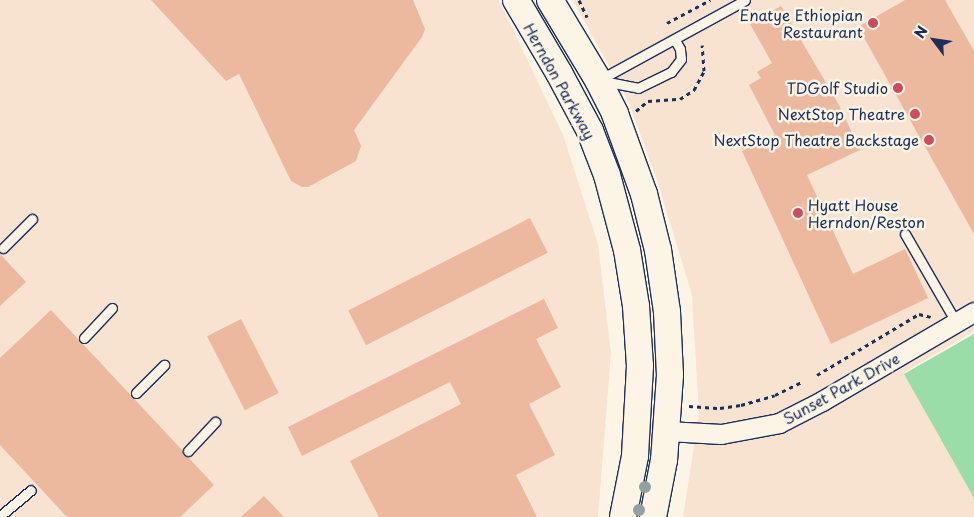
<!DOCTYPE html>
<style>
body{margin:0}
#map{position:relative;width:974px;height:517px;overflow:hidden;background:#fcf5e5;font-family:"Playpen Sans",sans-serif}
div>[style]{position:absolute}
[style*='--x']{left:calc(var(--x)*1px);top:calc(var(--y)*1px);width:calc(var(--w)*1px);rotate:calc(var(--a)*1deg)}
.built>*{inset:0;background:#f7e3d0}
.green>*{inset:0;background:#9bdda8}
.building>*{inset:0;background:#ecb89e;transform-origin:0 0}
.path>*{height:3px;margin-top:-1.5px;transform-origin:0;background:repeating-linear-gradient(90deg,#1b2f5e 0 4px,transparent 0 8px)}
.roads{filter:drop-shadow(1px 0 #1b2f5e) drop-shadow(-1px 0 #1b2f5e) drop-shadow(0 1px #1b2f5e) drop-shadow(0 -1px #1b2f5e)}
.service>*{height:9px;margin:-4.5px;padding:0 4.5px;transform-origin:4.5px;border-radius:4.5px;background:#fcf5e5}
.minor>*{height:19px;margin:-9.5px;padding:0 9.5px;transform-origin:9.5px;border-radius:9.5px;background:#fcf5e5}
.secondary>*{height:26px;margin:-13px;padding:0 13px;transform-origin:13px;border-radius:13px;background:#fcf5e5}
.trees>*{width:12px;height:12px;margin:-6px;border-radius:50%;background:#92a0a5}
.dots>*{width:14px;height:14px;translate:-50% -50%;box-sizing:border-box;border:2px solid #fcf5e5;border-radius:50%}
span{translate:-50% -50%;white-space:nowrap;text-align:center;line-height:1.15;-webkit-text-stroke:5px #fcf5e5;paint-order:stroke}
.poi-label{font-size:15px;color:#1b2f5e}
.right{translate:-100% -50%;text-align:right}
.left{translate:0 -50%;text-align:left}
.street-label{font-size:15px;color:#1b2f5e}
.north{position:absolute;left:909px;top:15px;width:50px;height:50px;-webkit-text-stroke:4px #fcf5e5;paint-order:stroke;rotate:301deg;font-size:14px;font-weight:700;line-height:20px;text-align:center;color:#1b2f5e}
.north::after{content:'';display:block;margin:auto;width:18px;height:22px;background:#1b2f5e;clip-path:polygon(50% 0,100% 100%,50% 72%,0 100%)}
</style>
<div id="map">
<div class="built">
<i style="clip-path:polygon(0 0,499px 0,563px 135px,598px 244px,611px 353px,598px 517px,0 517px)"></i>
<i style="clip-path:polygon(573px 0,974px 0,974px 331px,905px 372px,974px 492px,974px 517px,683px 517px,699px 414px,692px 295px,657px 180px,628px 101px)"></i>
</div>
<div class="green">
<i style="clip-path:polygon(974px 334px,974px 498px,904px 374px)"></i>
</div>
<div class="building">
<i style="clip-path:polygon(151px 0,413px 0,425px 29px,422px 37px,354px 130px,361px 146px,356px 161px,308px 187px,302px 187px,291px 181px,239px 74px,226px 81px)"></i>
<i style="clip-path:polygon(905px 0,945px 0,974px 51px,974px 234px,858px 27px)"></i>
<i style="clip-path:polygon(781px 6px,839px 105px,860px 150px,807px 175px,853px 274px,905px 249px,928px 298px,831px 344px,742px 151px,775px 135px,749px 85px,761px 78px,757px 72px,772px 63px,750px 24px)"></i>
<i style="left:530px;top:218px;width:39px;height:204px;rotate:63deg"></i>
<i style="clip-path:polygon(0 254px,26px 282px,0 306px)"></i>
<i style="clip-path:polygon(544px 299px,558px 328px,536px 339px,561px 387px,529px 404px,555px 455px,516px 475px,537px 517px,379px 517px,350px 461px,461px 404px,450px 382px,302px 456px,288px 427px)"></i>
<i style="clip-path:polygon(51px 310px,182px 450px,183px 455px,188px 457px,214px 485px,180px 517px,67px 517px,0 445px,0 358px)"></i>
<i style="left:241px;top:319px;width:83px;height:38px;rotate:63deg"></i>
<i style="clip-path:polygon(264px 496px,284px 517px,241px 517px)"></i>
</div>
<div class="path">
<i style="--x:579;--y:0;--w:19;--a:65"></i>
<i style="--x:667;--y:23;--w:49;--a:-28.1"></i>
<i style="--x:636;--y:111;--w:16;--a:-40"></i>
<i style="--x:648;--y:101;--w:32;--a:-4"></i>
<i style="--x:680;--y:99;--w:17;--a:-33"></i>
<i style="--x:694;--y:90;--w:21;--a:-62"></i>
<i style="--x:704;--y:71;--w:26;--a:-94"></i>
<i style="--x:817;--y:375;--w:119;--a:-30.9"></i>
<i style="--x:919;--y:314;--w:12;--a:14"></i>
<i style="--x:689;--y:406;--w:31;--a:4"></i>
<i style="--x:720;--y:408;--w:21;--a:-8"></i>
<i style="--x:741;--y:405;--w:35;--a:-16"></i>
<i style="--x:775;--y:395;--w:30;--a:-26"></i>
</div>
<div class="roads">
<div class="service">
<i style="--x:601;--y:79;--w:164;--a:-28.7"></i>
<i style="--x:603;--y:81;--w:36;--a:11"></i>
<i style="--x:638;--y:88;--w:37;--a:-26"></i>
<i style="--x:671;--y:72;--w:16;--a:-52"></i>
<i style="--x:681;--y:59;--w:10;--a:-96"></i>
<i style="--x:680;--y:49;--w:10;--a:-119"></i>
<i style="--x:905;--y:234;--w:102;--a:59.9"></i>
<i style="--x:3;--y:248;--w:41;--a:-45"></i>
<i style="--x:84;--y:338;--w:41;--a:-47"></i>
<i style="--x:136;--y:393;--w:40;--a:-45"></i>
<i style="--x:188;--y:451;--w:40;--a:-47"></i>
<i style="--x:0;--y:516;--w:40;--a:-40"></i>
</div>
<div class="minor">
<i style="--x:667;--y:431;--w:54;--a:3.2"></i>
<i style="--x:721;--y:434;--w:59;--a:-10.7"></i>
<i style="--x:779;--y:423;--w:48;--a:-27.1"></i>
<i style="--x:822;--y:401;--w:176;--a:-30.4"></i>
</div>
<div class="secondary">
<i style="--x:516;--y:0;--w:85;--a:59.5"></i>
<i style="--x:559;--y:73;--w:66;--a:61.9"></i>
<i style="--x:590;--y:131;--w:47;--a:68.9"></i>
<i style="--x:607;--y:175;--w:78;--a:75.1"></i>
<i style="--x:627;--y:250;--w:57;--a:80.9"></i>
<i style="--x:636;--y:306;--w:60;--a:86.2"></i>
<i style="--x:640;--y:366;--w:90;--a:93.2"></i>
<i style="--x:635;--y:456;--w:62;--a:101.1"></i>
<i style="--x:550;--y:0;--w:93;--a:59"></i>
<i style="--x:598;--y:80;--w:38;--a:63"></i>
<i style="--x:615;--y:114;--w:85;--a:70.1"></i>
<i style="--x:644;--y:194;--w:58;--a:76"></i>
<i style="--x:658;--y:250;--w:63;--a:81.7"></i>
<i style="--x:667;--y:312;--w:63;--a:87.3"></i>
<i style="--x:670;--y:375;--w:85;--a:94"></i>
<i style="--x:664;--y:460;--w:58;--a:100.9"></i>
</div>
</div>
<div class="trees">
<i style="left:645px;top:487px"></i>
<i style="left:639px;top:510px"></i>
</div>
<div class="dots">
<i style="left:873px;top:23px;background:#d1495b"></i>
<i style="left:898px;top:88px;background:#d1495b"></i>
<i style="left:915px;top:114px;background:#d1495b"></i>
<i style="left:929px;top:140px;background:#d1495b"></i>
<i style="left:798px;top:213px;background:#d1495b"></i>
</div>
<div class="poi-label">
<span class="right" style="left:863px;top:23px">Enatye Ethiopian<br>Restaurant</span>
<span class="right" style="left:888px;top:88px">TDGolf Studio</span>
<span class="right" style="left:905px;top:114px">NextStop Theatre</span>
<span class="right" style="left:919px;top:140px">NextStop Theatre Backstage</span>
<span class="left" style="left:808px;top:213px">Hyatt House<br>Herndon/Reston</span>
</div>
<div class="street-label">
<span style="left:560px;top:81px;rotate:61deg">Herndon Parkway</span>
<span style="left:841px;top:388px;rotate:-29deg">Sunset Park Drive</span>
</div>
<div class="north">N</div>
</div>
